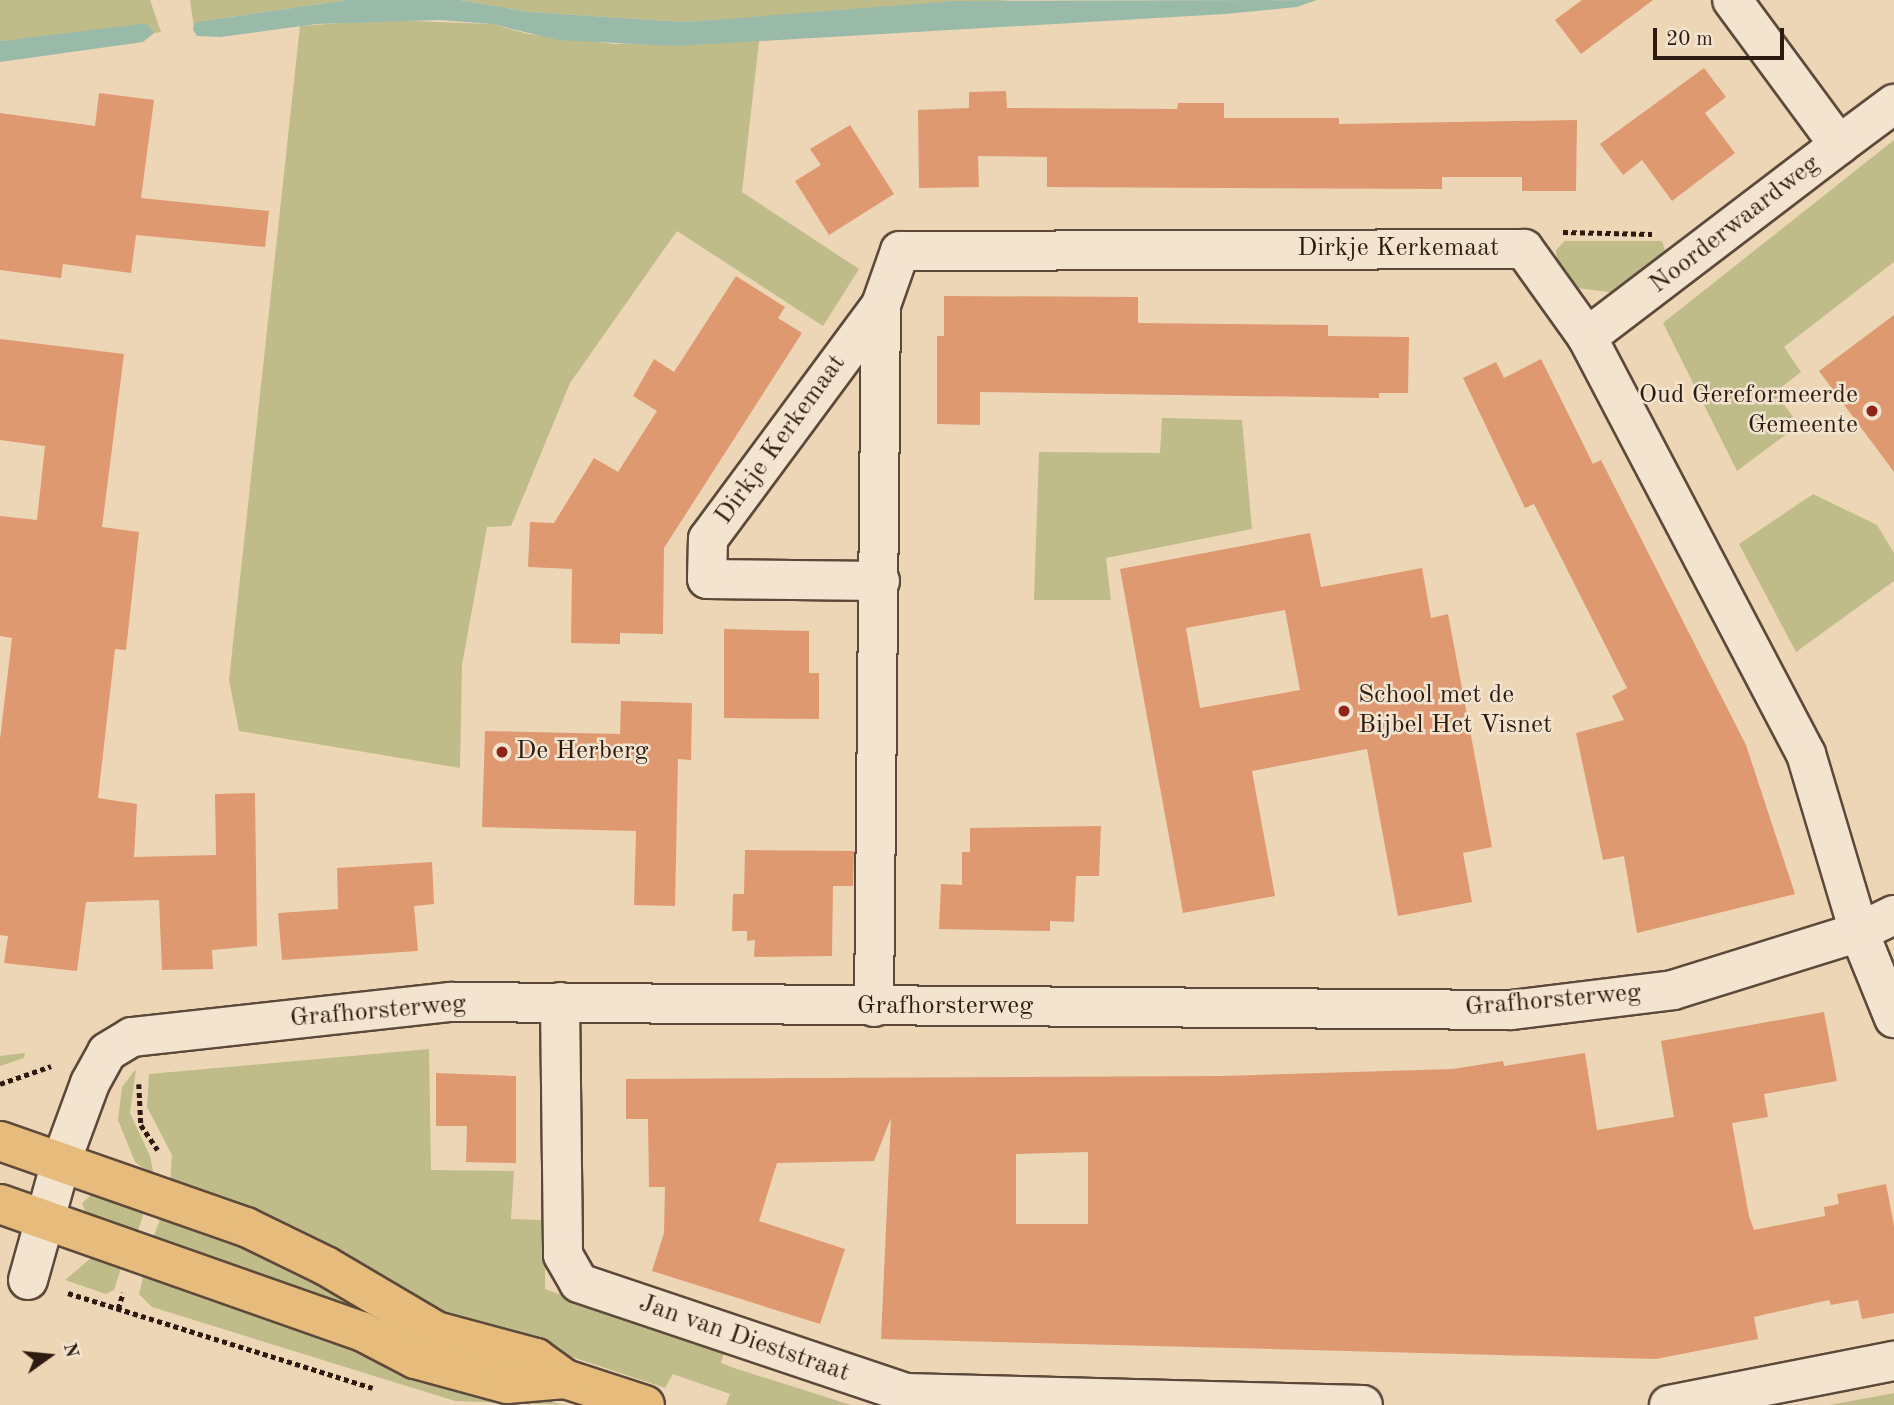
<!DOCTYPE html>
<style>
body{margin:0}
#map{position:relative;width:1894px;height:1405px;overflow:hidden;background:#edd6b6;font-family:"Old Standard TT",serif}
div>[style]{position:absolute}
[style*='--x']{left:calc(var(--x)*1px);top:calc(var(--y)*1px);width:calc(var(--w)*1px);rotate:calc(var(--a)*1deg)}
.green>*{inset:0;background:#bfbc89}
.water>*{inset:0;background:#9abaa9}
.building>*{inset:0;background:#de9971}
.path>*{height:4.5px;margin-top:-2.25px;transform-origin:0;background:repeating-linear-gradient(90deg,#2d1a10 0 5px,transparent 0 8.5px)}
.roads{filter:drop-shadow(2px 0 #5d493a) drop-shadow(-2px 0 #5d493a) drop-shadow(0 2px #5d493a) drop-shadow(0 -2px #5d493a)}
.minor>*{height:38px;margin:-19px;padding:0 19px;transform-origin:19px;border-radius:19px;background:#f3e4d0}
.major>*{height:38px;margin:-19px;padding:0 19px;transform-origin:19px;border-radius:19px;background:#e6bb7b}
.dots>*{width:19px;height:19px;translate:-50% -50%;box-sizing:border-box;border:4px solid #f3e4d0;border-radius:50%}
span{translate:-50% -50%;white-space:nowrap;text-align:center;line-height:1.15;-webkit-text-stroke:5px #f3e4d0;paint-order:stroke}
.street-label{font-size:26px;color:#2d1a10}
.poi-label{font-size:26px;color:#2d1a10}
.right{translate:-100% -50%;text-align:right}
.left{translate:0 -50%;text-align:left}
.north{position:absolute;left:14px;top:1321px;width:70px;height:70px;-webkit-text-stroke:5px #f3e4d0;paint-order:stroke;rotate:75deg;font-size:19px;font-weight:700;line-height:28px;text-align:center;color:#2d1a10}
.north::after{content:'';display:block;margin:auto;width:24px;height:32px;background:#2d1a10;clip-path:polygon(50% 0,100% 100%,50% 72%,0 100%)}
.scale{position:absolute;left:1653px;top:28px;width:131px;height:32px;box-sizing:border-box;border:4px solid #2d1a10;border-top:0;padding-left:9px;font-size:21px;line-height:24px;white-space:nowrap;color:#2d1a10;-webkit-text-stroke:5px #f3e4d0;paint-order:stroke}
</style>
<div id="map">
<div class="green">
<i style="clip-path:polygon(0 0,150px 0,161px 32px,154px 33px,149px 25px,0 41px)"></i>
<i style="clip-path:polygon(190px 0,347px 0,202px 21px,194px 28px)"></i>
<i style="clip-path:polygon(460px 0,1013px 0,686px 22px,530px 12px)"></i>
<i style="clip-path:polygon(385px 20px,492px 24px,528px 34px,614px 44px,759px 41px,742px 192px,859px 269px,823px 326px,677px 231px,570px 383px,511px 526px,487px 527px,462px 665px,460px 768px,239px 731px,229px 680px,300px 26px)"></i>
<i style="clip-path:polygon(1894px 140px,1894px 262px,1784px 347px,1801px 372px,1775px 392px,1799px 425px,1737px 471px,1663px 323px)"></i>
<i style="clip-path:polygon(1565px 241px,1662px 241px,1666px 254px,1617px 293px,1577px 288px,1557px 262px,1556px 250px)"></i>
<i style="clip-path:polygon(1162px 418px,1242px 420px,1252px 529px,1106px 558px,1111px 600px,1034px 600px,1039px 452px,1160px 453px)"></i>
<i style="clip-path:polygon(1813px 494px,1877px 525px,1894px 553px,1894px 581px,1796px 652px,1739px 544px)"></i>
<i style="clip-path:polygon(429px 1049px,431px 1170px,514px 1171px,511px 1219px,545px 1220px,545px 1289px,724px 1353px,721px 1363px,734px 1368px,851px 1405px,726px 1405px,730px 1394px,673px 1374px,665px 1388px,536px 1345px,462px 1327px,170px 1187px,172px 1155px,147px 1107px,149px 1074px)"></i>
<i style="clip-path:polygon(25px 1053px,24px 1058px,0 1066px,0 1056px)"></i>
<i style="clip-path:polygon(136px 1069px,130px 1113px,150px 1156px,154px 1176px,135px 1162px,118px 1120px,122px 1087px)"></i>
<i style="clip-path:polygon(95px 1192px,147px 1204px,134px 1242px,88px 1219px,82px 1203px)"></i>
<i style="clip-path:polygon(163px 1211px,207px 1225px,361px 1305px,357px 1319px,150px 1246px)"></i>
<i style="clip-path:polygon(97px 1253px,123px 1262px,114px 1290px,106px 1294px,65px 1280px)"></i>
<i style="clip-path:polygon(145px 1270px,537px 1399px,566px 1405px,455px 1401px,152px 1307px,139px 1294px)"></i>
<i style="clip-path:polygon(1894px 1393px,1894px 1405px,1829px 1405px,1884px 1395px)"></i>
</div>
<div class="water">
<i style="clip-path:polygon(347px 0,460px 0,530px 12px,686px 22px,955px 1px,1317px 0,1297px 7px,1225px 14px,674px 46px,558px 40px,492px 24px,440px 20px,317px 24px,220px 37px,197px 36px,193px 30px,194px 24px,202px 21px)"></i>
<i style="clip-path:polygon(141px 24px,149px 25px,154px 33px,143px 42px,0 62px,0 41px)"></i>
</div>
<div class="building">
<i style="clip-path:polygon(1582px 0,1653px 0,1581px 54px,1555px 20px)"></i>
<i style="clip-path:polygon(1704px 68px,1726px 97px,1705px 113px,1735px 153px,1672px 201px,1642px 160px,1623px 175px,1600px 144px)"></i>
<i style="clip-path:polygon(1006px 91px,1007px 108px,1177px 109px,1178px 103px,1224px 103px,1224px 118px,1339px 118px,1339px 124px,1577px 120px,1576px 191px,1522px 191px,1522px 177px,1442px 177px,1442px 189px,1047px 187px,1047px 157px,978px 156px,979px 187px,919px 188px,918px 110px,969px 108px,969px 92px)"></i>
<i style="clip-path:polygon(99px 93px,154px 100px,141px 198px,269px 211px,265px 247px,136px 235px,131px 273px,63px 264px,61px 278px,0 270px,0 113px,95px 126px)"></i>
<i style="clip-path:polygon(850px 125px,894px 194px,829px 235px,795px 181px,821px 165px,810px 149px)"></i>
<i style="clip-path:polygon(736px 276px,785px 307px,778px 318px,802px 333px,664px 548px,663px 634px,620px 633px,620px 644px,571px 643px,572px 569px,528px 567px,530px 522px,554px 523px,594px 458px,618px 472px,657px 411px,633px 396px,654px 359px,674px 372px)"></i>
<i style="clip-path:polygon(944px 296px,1138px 297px,1138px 323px,1328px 325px,1328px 336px,1409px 337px,1408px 393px,1379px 393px,1379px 398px,980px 392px,980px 425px,937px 424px,937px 336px,944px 336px)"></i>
<i style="clip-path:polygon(1894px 315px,1894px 472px,1819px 371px)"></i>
<i style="clip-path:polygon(0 339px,124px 354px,102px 527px,139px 532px,126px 650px,115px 649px,98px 798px,137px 804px,134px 857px,216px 855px,215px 794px,255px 793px,257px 946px,212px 950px,213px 969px,162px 970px,159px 900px,86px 902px,77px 971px,4px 963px,8px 936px,0 935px,0 739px,12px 638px,0 636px,0 516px,37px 520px,45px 446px,0 440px)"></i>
<i style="clip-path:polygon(1541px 359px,1593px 464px,1601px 460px,1746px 745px,1795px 894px,1637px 933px,1624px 856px,1603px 860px,1576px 733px,1624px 720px,1612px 696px,1627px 688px,1534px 504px,1525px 508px,1463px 378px,1496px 362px,1504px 378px)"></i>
<i style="clip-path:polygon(evenodd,1310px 533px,1321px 587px,1422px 568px,1431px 618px,1448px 614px,1492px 847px,1463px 853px,1472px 902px,1398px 916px,1367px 749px,1252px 771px,1275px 896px,1183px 913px,1120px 569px,1310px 533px,1285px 610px,1300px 690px,1200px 708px,1186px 628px,1285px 610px)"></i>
<i style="clip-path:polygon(724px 629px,809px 631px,809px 673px,819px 673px,819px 719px,724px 718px)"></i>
<i style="clip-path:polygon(621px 701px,692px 703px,691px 760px,678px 759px,675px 906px,634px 905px,636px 831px,482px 827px,485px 731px,620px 734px)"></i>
<i style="clip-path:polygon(1101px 826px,1099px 876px,1076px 876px,1074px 922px,1050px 921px,1050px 931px,939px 929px,941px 884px,962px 885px,962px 852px,970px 852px,970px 828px)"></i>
<i style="clip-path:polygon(745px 850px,854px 851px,853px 886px,833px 886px,832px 956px,754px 957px,755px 940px,747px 941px,747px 931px,732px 931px,733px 894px,744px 894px)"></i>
<i style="clip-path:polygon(432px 862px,434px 904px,414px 906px,418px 951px,282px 960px,278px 913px,338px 909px,337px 868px)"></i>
<i style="clip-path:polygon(evenodd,1824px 1012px,1837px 1081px,1764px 1094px,1768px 1117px,1732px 1123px,1749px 1216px,1754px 1230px,1825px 1216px,1824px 1207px,1839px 1204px,1837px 1194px,1886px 1184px,1894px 1226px,1894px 1313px,1862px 1319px,1858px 1300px,1831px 1305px,1829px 1300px,1754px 1317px,1758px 1339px,1656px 1359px,881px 1339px,891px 1118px,874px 1161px,777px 1163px,759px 1221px,845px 1249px,820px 1324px,652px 1271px,664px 1233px,665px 1187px,649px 1187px,648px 1119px,626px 1119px,626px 1079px,1222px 1076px,1453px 1069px,1503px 1061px,1504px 1066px,1585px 1053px,1597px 1130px,1674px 1117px,1661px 1041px,1824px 1012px,1088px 1152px,1088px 1224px,1016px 1224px,1016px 1154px,1088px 1152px)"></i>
<i style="clip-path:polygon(436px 1073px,516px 1076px,516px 1163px,466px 1162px,467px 1126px,436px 1126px)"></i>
</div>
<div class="path">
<i style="--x:1563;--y:232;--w:89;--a:1.3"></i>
<i style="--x:0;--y:1084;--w:54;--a:-19.4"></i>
<i style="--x:139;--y:1084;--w:41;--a:87.2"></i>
<i style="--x:141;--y:1125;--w:30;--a:56"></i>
<i style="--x:68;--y:1293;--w:319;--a:17.3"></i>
<i style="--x:118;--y:1309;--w:17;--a:-73"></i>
</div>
<div class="roads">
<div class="minor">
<i style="--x:1839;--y:145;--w:69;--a:-36.7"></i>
<i style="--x:1587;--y:337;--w:317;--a:-37.3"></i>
<i style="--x:1839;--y:145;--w:180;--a:-126.4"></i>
<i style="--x:880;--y:581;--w:173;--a:-179.3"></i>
<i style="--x:707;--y:579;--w:40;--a:-88.6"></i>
<i style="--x:708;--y:539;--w:291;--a:-53.5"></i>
<i style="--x:881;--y:305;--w:57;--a:-70.6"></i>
<i style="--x:900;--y:251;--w:624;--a:-0.18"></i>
<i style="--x:1524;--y:249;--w:108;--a:54.4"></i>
<i style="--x:1587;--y:337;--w:471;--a:62.3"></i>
<i style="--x:1806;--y:754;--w:186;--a:73.4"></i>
<i style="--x:1859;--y:932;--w:93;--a:67.9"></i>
<i style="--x:560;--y:1002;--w:253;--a:89.3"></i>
<i style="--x:563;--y:1255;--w:32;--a:60"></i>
<i style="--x:579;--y:1283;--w:344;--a:18.6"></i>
<i style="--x:905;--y:1393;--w:458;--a:1.5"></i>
<i style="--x:874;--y:1007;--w:702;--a:-89.43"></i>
<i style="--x:28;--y:1280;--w:123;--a:-74.4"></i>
<i style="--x:61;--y:1162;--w:84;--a:-69.8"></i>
<i style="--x:90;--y:1083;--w:35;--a:-61"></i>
<i style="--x:107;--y:1052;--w:29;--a:-31"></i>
<i style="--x:132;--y:1037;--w:320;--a:-6.3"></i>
<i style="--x:450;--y:1002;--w:1061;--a:0.43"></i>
<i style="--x:1511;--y:1010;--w:163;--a:-7"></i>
<i style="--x:1673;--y:990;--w:195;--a:-17.3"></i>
<i style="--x:1859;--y:932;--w:39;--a:-26"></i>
<i style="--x:1669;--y:1405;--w:229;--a:-11.1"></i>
</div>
<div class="major">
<i style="--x:0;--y:1141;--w:261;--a:19.3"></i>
<i style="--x:246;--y:1227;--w:89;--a:26"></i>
<i style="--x:326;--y:1266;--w:128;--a:30.6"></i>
<i style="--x:436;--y:1331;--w:104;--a:15.1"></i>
<i style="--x:536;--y:1358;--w:36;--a:36"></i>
<i style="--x:565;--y:1379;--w:84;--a:18"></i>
<i style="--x:0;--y:1204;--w:383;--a:19.4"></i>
<i style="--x:361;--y:1331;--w:61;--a:27.4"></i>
<i style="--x:415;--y:1359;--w:95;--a:15.2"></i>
<i style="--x:507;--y:1384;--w:58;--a:-4.9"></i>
</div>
</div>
<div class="dots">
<i style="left:1872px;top:411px;background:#8f2418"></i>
<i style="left:1344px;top:711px;background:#8f2418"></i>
<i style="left:502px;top:752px;background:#8f2418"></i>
</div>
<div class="street-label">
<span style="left:1735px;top:225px;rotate:-38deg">Noorderwaardweg</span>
<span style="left:1398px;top:249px">Dirkje Kerkemaat</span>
<span style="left:781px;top:440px;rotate:-54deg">Dirkje Kerkemaat</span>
<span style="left:1553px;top:1001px;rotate:-5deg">Grafhorsterweg</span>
<span style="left:945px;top:1007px">Grafhorsterweg</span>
<span style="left:378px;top:1012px;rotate:-5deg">Grafhorsterweg</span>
<span style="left:744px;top:1339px;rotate:19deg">Jan van Dieststraat</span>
</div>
<div class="poi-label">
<span class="right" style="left:1858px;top:411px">Oud Gereformeerde<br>Gemeente</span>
<span class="left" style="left:1358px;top:711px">School met de<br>Bijbel Het Visnet</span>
<span class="left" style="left:516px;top:752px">De Herberg</span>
</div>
<div class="north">N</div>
<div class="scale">20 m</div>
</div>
